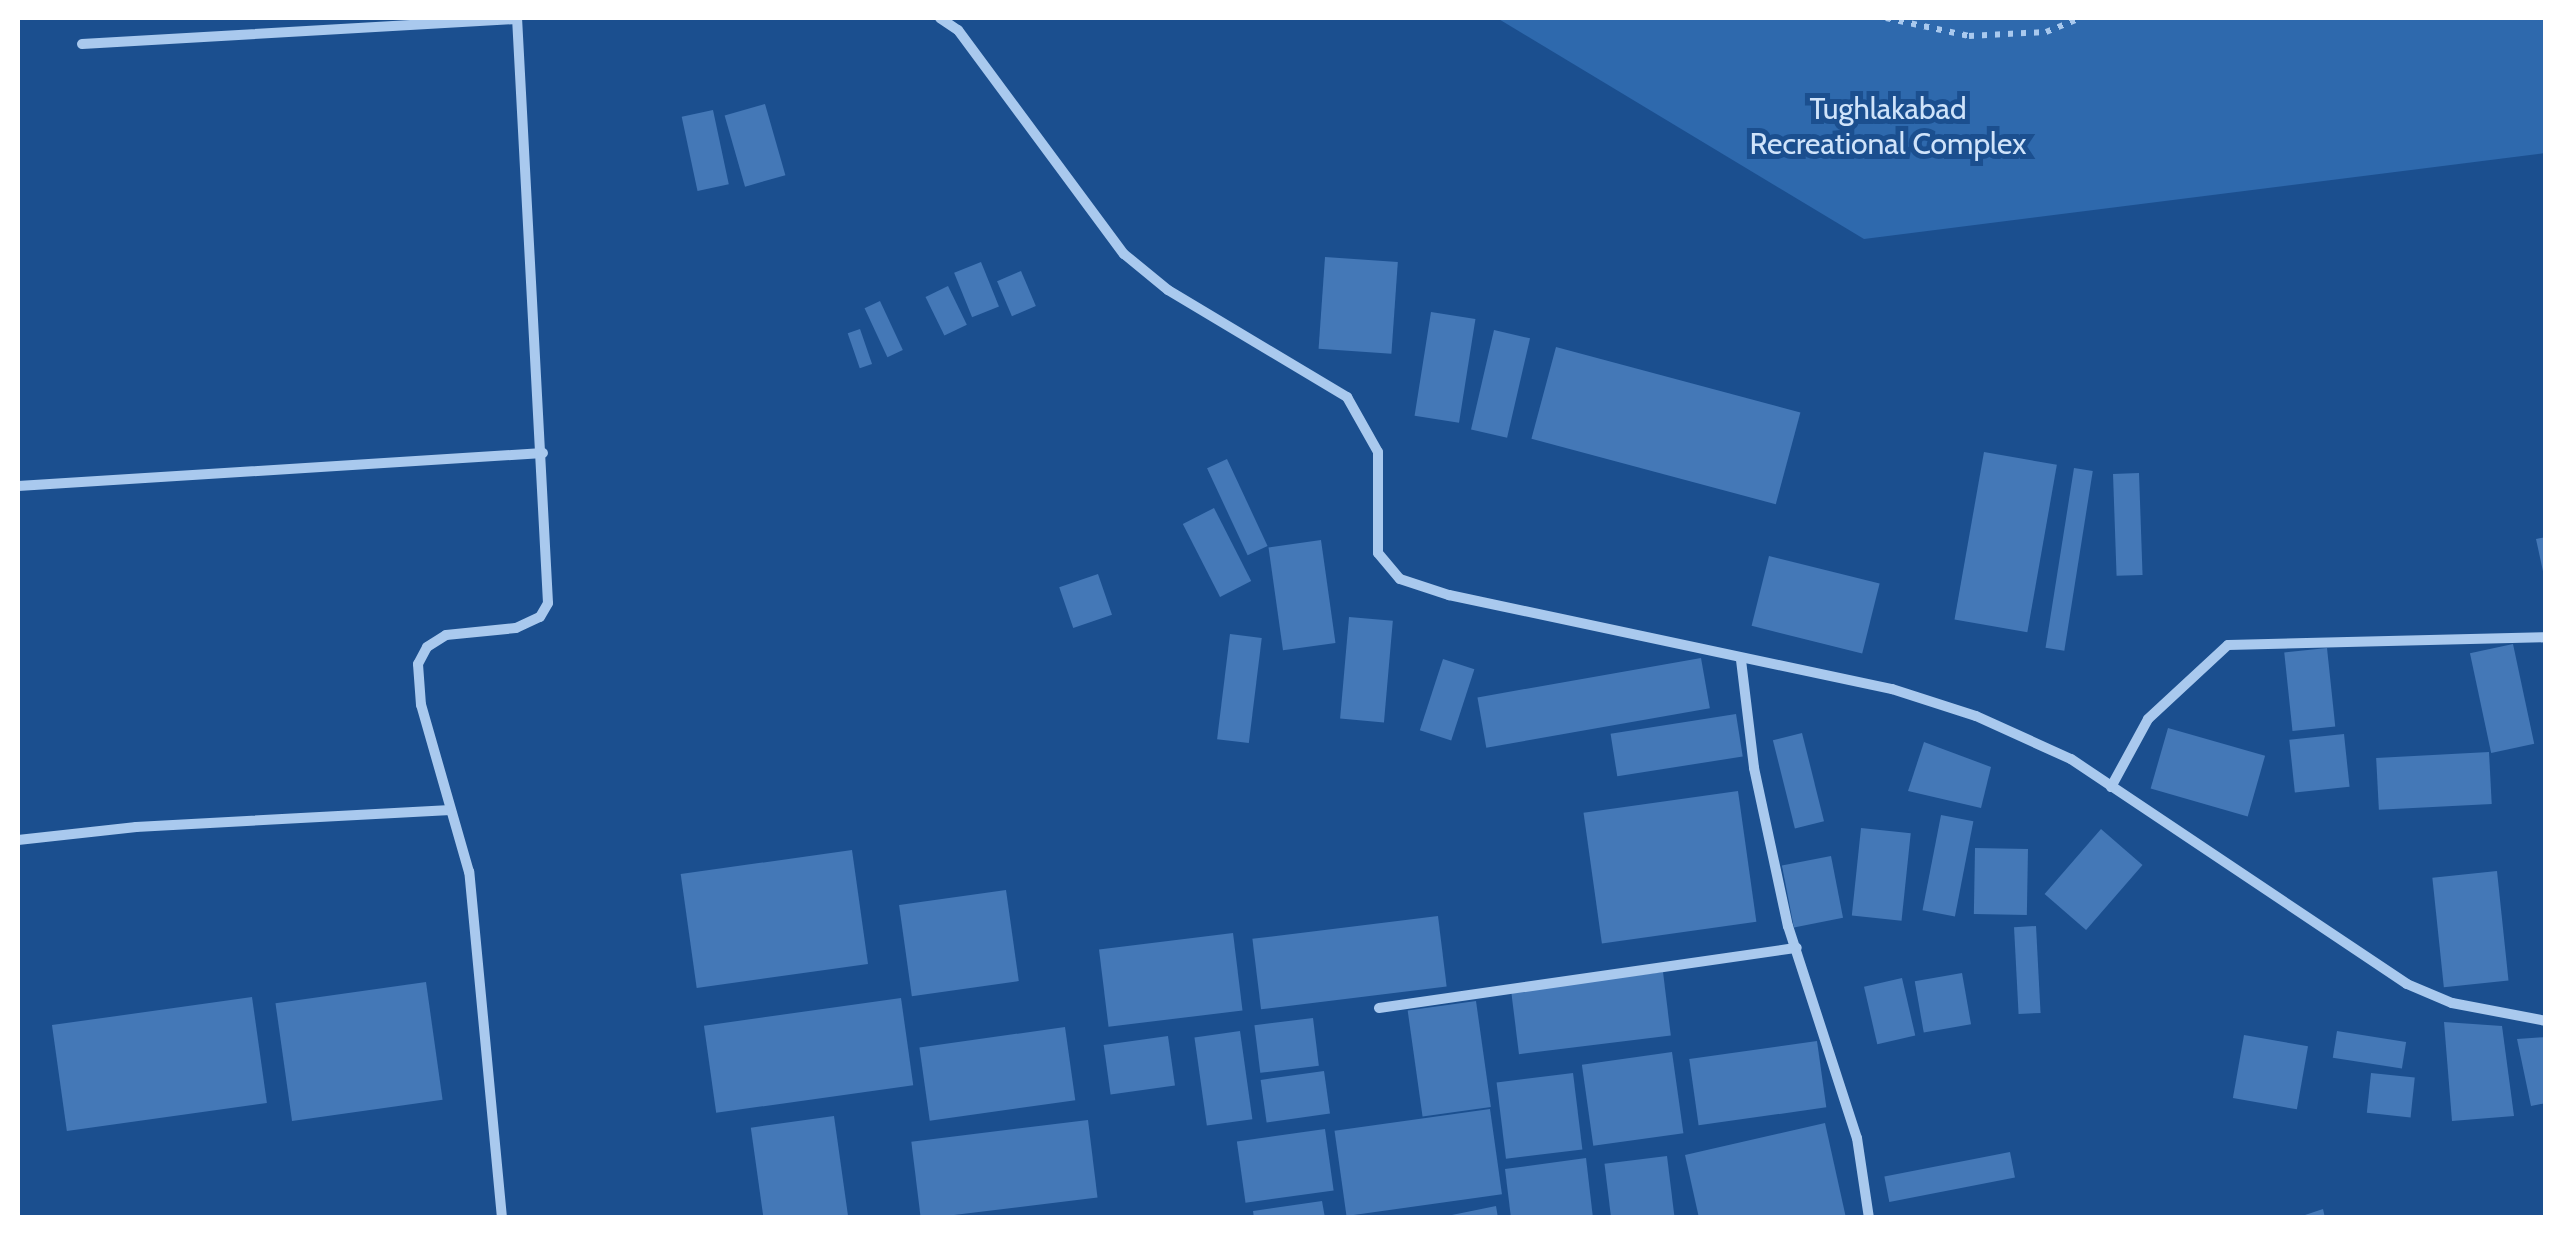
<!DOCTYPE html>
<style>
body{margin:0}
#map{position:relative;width:2563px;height:1235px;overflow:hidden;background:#1b4f8f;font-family:Cabin,sans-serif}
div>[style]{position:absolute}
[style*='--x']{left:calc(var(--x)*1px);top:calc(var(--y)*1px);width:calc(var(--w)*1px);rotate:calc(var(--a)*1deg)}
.green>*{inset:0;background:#2e69ad}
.building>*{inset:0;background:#4478b7;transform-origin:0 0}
.path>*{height:6px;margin-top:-3px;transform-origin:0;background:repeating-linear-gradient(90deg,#a9c9ee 0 5px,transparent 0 13px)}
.minor>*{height:10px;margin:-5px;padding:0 5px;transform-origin:5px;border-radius:5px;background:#a9c9ee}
span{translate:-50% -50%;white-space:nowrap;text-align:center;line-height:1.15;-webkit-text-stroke:10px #1b4f8f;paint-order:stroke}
.park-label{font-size:30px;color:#cfe3fa}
.frame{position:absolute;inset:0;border:20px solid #fff;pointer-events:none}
</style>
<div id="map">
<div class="green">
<i style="clip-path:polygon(1497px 18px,2545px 18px,2545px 153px,1864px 239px)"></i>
</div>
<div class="building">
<i style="left:765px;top:104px;width:74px;height:42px;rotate:74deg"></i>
<i style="left:713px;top:110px;width:76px;height:32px;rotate:78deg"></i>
<i style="left:1325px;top:257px;width:73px;height:92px;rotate:4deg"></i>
<i style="left:981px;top:262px;width:48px;height:29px;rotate:68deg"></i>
<i style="left:1021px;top:271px;width:38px;height:26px;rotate:67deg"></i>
<i style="left:948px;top:286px;width:43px;height:25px;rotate:64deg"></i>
<i style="left:880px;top:301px;width:54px;height:17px;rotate:65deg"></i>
<i style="left:1431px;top:312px;width:45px;height:105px;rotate:9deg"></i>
<i style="left:860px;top:329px;width:37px;height:13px;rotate:71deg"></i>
<i style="left:1494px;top:330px;width:37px;height:102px;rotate:13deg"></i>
<i style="left:1556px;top:347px;width:253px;height:95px;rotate:15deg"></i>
<i style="left:1984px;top:452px;width:74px;height:170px;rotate:10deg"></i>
<i style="left:1227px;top:459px;width:96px;height:22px;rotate:65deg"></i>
<i style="left:2074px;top:468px;width:19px;height:182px;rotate:9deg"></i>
<i style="left:2139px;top:473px;width:102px;height:26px;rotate:88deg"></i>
<i style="left:1214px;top:508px;width:82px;height:35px;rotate:63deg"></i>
<i style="clip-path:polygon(2546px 537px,2546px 576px,2544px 576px,2536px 539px)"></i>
<i style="left:1321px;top:540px;width:104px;height:53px;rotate:82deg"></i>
<i style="left:1769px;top:556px;width:114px;height:72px;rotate:14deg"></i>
<i style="left:1098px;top:574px;width:43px;height:41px;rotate:71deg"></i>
<i style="left:1349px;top:617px;width:44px;height:102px;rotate:5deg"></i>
<i style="left:1230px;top:634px;width:32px;height:106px;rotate:7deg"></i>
<i style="left:2513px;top:644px;width:102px;height:44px;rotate:78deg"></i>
<i style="left:2327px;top:648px;width:79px;height:43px;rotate:84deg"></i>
<i style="left:1701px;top:658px;width:51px;height:227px;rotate:80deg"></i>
<i style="left:1443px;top:659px;width:33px;height:75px;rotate:18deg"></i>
<i style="left:1736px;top:714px;width:43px;height:127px;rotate:81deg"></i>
<i style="left:2168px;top:728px;width:101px;height:63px;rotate:16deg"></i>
<i style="left:1802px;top:733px;width:91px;height:30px;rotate:76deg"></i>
<i style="left:2344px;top:734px;width:53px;height:55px;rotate:84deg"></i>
<i style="clip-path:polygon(1924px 742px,1991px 767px,1981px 808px,1908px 791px)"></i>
<i style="left:2489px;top:752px;width:52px;height:113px;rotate:87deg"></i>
<i style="left:1738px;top:791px;width:132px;height:156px;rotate:82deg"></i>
<i style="left:1941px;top:815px;width:33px;height:97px;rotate:11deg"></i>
<i style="left:1861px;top:828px;width:50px;height:88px;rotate:6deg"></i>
<i style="left:2101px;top:829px;width:55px;height:86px;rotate:41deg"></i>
<i style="left:1975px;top:848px;width:53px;height:66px;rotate:1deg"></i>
<i style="left:852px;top:850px;width:115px;height:173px;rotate:82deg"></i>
<i style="left:1831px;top:856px;width:63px;height:50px;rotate:79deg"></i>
<i style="left:2497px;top:871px;width:110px;height:65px;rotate:84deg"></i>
<i style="left:1006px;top:890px;width:92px;height:108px;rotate:82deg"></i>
<i style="left:1438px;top:916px;width:71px;height:187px;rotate:83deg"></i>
<i style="left:2036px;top:926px;width:87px;height:22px;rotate:87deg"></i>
<i style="left:1233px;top:933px;width:78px;height:135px;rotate:83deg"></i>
<i style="left:1663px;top:972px;width:64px;height:153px;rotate:83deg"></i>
<i style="left:1962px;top:973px;width:52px;height:48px;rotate:80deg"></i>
<i style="left:1902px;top:978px;width:59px;height:39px;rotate:77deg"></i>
<i style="left:426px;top:982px;width:119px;height:152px;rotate:82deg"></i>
<i style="left:252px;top:997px;width:107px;height:202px;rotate:82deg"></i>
<i style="left:901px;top:998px;width:88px;height:199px;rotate:82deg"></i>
<i style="left:1476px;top:1001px;width:107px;height:69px;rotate:82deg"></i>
<i style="left:1313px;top:1018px;width:48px;height:59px;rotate:83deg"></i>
<i style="clip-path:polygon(2444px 1022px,2502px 1026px,2514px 1116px,2452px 1121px)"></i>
<i style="left:1065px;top:1027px;width:74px;height:147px;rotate:82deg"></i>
<i style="left:1240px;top:1031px;width:89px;height:46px;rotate:82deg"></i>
<i style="left:2337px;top:1031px;width:70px;height:27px;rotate:9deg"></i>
<i style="left:2244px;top:1035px;width:65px;height:64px;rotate:10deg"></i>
<i style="left:1168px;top:1036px;width:50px;height:65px;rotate:82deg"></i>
<i style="clip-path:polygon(2546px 1037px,2546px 1103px,2531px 1106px,2517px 1039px)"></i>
<i style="left:1817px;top:1041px;width:67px;height:129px;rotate:82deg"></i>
<i style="left:1672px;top:1052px;width:82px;height:91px;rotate:82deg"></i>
<i style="left:1324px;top:1071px;width:43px;height:64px;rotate:82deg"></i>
<i style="left:1573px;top:1073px;width:77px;height:77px;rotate:83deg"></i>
<i style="left:2371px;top:1073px;width:44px;height:40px;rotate:6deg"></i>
<i style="left:1490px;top:1109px;width:86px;height:157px;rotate:82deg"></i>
<i style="left:834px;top:1116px;width:103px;height:84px;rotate:82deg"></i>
<i style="left:1088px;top:1120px;width:78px;height:178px;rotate:83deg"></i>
<i style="clip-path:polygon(1825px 1123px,1846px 1218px,1699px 1218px,1685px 1155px)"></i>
<i style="left:1325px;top:1129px;width:62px;height:89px;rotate:82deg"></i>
<i style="left:2010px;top:1152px;width:26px;height:128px;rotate:79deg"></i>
<i style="left:1667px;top:1156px;width:62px;height:63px;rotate:83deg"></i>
<i style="clip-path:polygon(1586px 1158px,1593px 1218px,1511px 1218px,1505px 1169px)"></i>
<i style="clip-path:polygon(1322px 1201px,1325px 1218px,1254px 1218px,1253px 1211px)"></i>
<i style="clip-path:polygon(1496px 1206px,1498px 1218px,1447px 1218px,1447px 1216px)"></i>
<i style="clip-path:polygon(2323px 1209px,2325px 1218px,2299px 1218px,2299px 1217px)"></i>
</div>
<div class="path">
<i style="--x:1886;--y:18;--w:85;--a:12.2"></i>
<i style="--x:1969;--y:36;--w:77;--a:-3"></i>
<i style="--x:2046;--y:32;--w:38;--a:-22"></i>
</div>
<div class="minor">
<i style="--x:940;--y:18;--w:22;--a:34"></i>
<i style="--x:958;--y:30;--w:279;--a:53.5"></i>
<i style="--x:1124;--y:254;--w:57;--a:39.3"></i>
<i style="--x:1168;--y:290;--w:209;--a:30.9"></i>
<i style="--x:1347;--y:397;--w:63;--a:60.6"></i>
<i style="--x:1378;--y:452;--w:101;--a:90"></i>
<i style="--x:1378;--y:553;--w:34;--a:50"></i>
<i style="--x:1400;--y:579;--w:52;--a:18.1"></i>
<i style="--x:1449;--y:595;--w:453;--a:12"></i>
<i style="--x:1892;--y:689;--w:88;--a:17.8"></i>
<i style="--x:1976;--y:716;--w:104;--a:24.4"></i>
<i style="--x:2071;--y:759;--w:404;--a:33.8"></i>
<i style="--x:2407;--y:984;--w:49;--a:22.9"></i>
<i style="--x:2452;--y:1003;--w:96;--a:10.8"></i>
<i style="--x:82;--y:44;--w:436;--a:-3.3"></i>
<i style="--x:18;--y:486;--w:526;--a:-3.6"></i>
<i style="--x:1741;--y:660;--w:109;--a:83.1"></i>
<i style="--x:1754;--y:768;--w:162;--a:77.9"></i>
<i style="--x:1788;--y:926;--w:223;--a:72"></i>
<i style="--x:1857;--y:1138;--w:81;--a:81.5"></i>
<i style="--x:2111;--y:787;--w:77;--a:-61.4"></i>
<i style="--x:2148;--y:719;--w:109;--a:-42.8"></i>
<i style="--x:2228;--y:645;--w:318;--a:-1.4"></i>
<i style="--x:18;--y:840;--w:119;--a:-6.3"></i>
<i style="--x:136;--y:827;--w:315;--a:-3.1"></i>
<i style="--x:1379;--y:1008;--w:422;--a:-8.2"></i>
<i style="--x:502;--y:1218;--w:348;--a:-95.4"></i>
<i style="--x:469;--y:872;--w:174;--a:-106"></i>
<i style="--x:421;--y:705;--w:41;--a:-94.2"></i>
<i style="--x:418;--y:664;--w:19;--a:-62"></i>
<i style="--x:427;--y:647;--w:22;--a:-32"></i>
<i style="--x:446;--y:635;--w:70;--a:-5.7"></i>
<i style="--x:516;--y:628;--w:26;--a:-25"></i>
<i style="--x:540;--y:617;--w:16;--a:-60"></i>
<i style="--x:548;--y:603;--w:586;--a:-93.03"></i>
</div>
<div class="park-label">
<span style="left:1888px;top:126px">Tughlakabad<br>Recreational Complex</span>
</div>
<div class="frame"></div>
</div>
